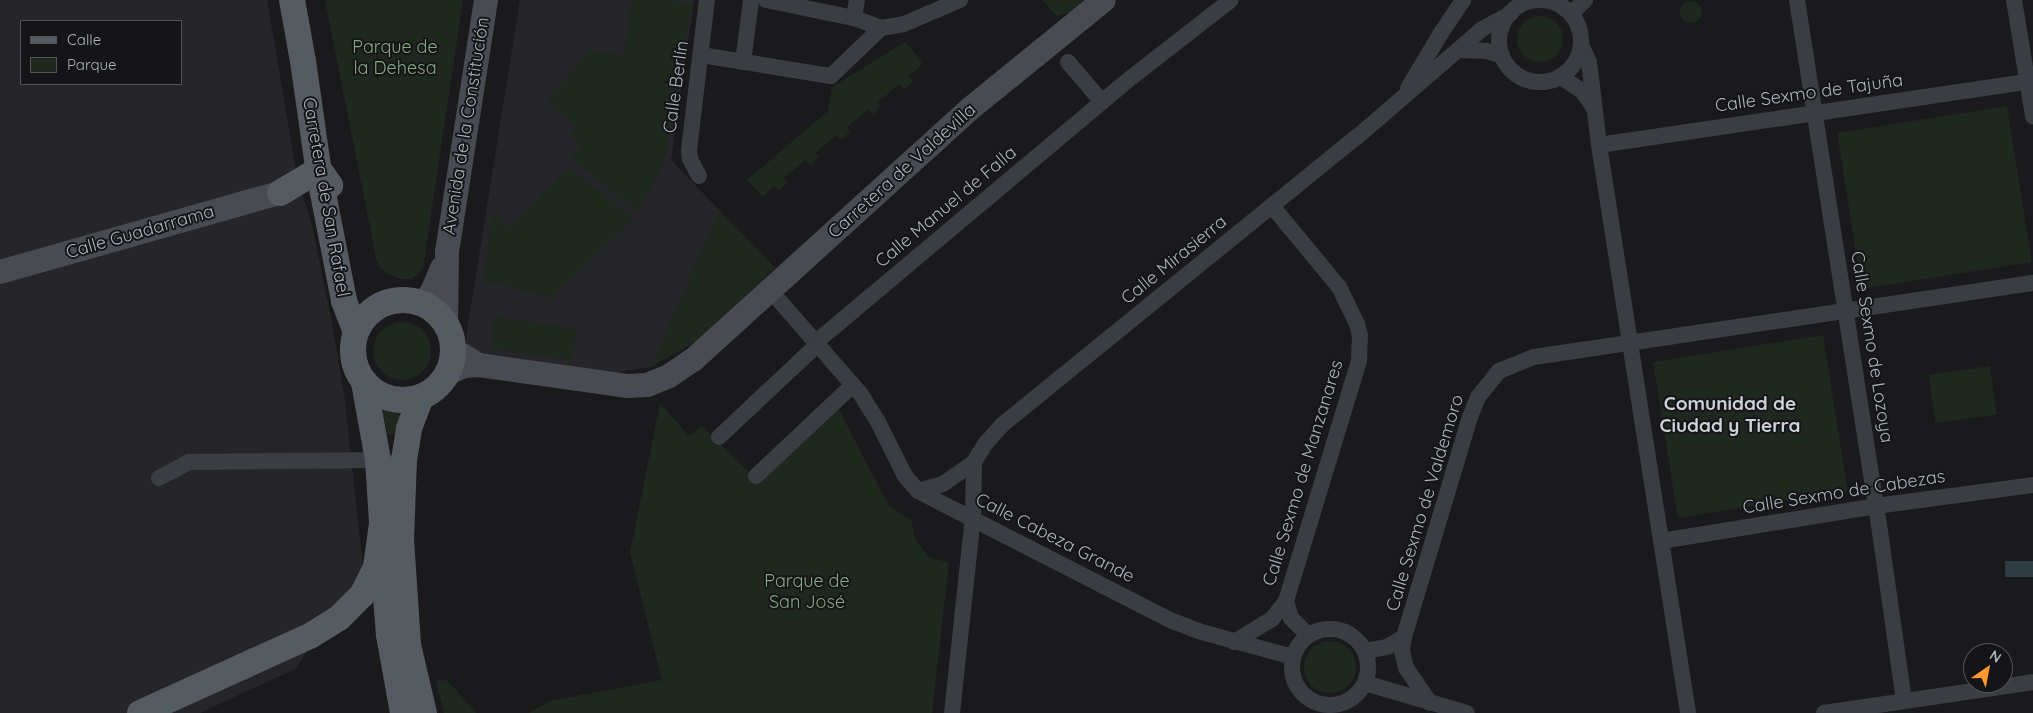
<!DOCTYPE html>
<meta charset="utf-8">
<style>
body{margin:0}
#map{position:relative;width:2033px;height:713px;overflow:hidden;background:#1a1a1d;font-family:Quicksand,sans-serif}
div>[style]{position:absolute}
[style*='--x']{left:calc(var(--x)*1px);top:calc(var(--y)*1px);width:calc(var(--w)*1px);rotate:calc(var(--a)*1deg)}
.built>*{inset:0;background:#26262a}
.green>*{inset:0;background:#1f281f;transform-origin:0 0}
.round{border-radius:50%}
.water>*{inset:0;background:#2e3d42;transform-origin:0 0}
.street>*{height:16px;margin:-8px;padding:0 8px;transform-origin:8px;border-radius:8px;background:#3a3d42}
.street>.ring{margin:-8px;padding:0;box-sizing:content-box;background:none;border:16px solid #3a3d42;border-radius:50%}
.secondary>*{height:24px;margin:-12px;padding:0 12px;transform-origin:12px;border-radius:12px;background:#484c52}
.primary>*{height:26px;margin:-13px;padding:0 13px;transform-origin:13px;border-radius:13px;background:#565a61}
.primary>.ring{margin:-13px;padding:0;box-sizing:content-box;background:none;border:26px solid #565a61;border-radius:50%}
span{translate:-50% -50%;white-space:nowrap;text-align:center;line-height:1.15;-webkit-text-stroke:4px #151518;paint-order:stroke}
.park-label{font-size:18px;color:#85aa81}
.street-label{font-size:18px;color:#abb4bd}
.neighbourhood-label{font-size:19px;color:#cdd2d9;font-weight:700}
.legend{position:absolute;left:20px;top:20px;width:162px;height:65px;box-sizing:border-box;background:#151518;border:1px solid #51555a;margin:0;padding:6px 9px;list-style:none;font-size:15px;color:#abb4bd}
.legend li{display:flex;align-items:center;gap:10px;height:25px}
.legend b{width:25px;border:1px solid #51555a}
.north{position:absolute;left:1963px;top:643px;width:50px;height:50px;box-sizing:border-box;background:#151518;border:1px solid #51555a;border-radius:50%;rotate:33deg;font-size:14px;font-weight:700;line-height:20px;text-align:center;color:#abb4bd}
.north::after{content:'';display:block;margin:auto;width:18px;height:22px;background:#ff982f;clip-path:polygon(50% 0,100% 100%,50% 72%,0 100%)}
</style>
<div id="map">
<div class="built">
<i style="clip-path:polygon(evenodd,0 0,267px 0,298px 181px,312px 225px,331px 317px,345px 400px,363px 568px,295px 669px,200px 713px,0 713px,0 0,21px 21px,181px 21px,181px 84px,21px 84px,21px 21px)"></i>
<i style="clip-path:polygon(520px 0,694px 0,671px 160px,775px 268px,659px 363px,651px 367px,612px 373px,464px 350px)"></i>
</div>
<div class="green">
<i style="clip-path:polygon(325px 0,463px 0,423px 268px,412px 279px,401px 279px,387px 274px,380px 267px,376px 258px)"></i>
<i style="clip-path:polygon(632px 0,669px 0,692px 4px,664px 164px,637px 212px,571px 158px,581px 146px,570px 135px,576px 127px,546px 101px,590px 50px,623px 56px)"></i>
<i style="clip-path:polygon(1042px 0,1086px 0,1080px 9px,1057px 16px)"></i>
<i class="round" style="left:1680px;top:1px;width:22px;height:22px"></i>
<i class="round" style="left:1517px;top:16px;width:46px;height:46px"></i>
<i style="clip-path:polygon(905px 42px,921px 60px,921px 66px,909px 76px,913px 82px,903px 90px,900px 84px,878px 102px,881px 106px,873px 114px,868px 110px,847px 127px,850px 132px,841px 140px,837px 135px,815px 153px,819px 157px,810px 165px,805px 160px,784px 178px,787px 183px,779px 190px,774px 186px,763px 197px,747px 180px,828px 111px,832px 87px)"></i>
<i style="left:2007px;top:106px;width:158px;height:172px;rotate:81deg"></i>
<i style="clip-path:polygon(568px 167px,634px 218px,551px 298px,484px 280px,492px 212px,511px 228px)"></i>
<i style="clip-path:polygon(719px 210px,775px 268px,695px 342px,651px 367px)"></i>
<i style="left:495px;top:317px;width:83px;height:32px;rotate:8deg"></i>
<i class="round" style="left:373px;top:322px;width:58px;height:58px"></i>
<i style="left:1823px;top:335px;width:158px;height:172px;rotate:81deg"></i>
<i style="left:1990px;top:366px;width:49px;height:62px;rotate:82deg"></i>
<i style="clip-path:polygon(660px 403px,689px 436px,702px 426px,759px 482px,838px 408px,889px 506px,911px 520px,915px 538px,929px 557px,949px 563px,932px 713px,529px 713px,550px 701px,662px 680px,630px 552px)"></i>
<i style="clip-path:polygon(382px 405px,402px 409px,396px 435px,387px 434px)"></i>
<i class="round" style="left:1304px;top:641px;width:52px;height:52px"></i>
<i style="clip-path:polygon(447px 680px,462px 697px,476px 713px,444px 713px,436px 681px)"></i>
</div>
<div class="water">
<i style="left:2033px;top:561px;width:16px;height:28px;rotate:90deg"></i>
</div>
<div class="street">
<i style="--x:766;--y:0;--w:90;--a:11.6"></i>
<i style="--x:854;--y:18;--w:29;--a:20"></i>
<i style="--x:881;--y:28;--w:23;--a:-10"></i>
<i style="--x:904;--y:24;--w:61;--a:-23.2"></i>
<i style="--x:1797;--y:0;--w:538;--a:81.13"></i>
<i style="--x:1880;--y:532;--w:171;--a:81.9"></i>
<i style="--x:2014;--y:0;--w:118;--a:80.7"></i>
<i class="ring" style="left:1499px;top:0;width:66px;height:66px"></i>
<i style="--x:1571;--y:14;--w:20;--a:-45"></i>
<i style="--x:854;--y:18;--w:18;--a:-81"></i>
<i style="--x:1581;--y:45;--w:19;--a:65"></i>
<i style="--x:1589;--y:62;--w:16;--a:83"></i>
<i style="--x:1591;--y:78;--w:67;--a:83.2"></i>
<i style="--x:1599;--y:145;--w:575;--a:81.09"></i>
<i style="--x:1460;--y:50;--w:27;--a:2"></i>
<i style="--x:1487;--y:51;--w:16;--a:18"></i>
<i style="--x:701;--y:55;--w:132;--a:9.2"></i>
<i style="--x:831;--y:76;--w:69;--a:-43.8"></i>
<i style="--x:743;--y:62;--w:63;--a:-82.6"></i>
<i style="--x:1068;--y:62;--w:52;--a:49.6"></i>
<i style="--x:1561;--y:77;--w:25;--a:34"></i>
<i style="--x:1582;--y:91;--w:19;--a:55"></i>
<i style="--x:1408;--y:88;--w:64;--a:-59"></i>
<i style="--x:1441;--y:33;--w:40;--a:-56"></i>
<i style="--x:1599;--y:145;--w:432;--a:-8.4"></i>
<i style="--x:699;--y:176;--w:19;--a:-118"></i>
<i style="--x:690;--y:159;--w:9;--a:-96"></i>
<i style="--x:689;--y:150;--w:151;--a:-83.2"></i>
<i style="--x:770;--y:290;--w:137;--a:48.9"></i>
<i style="--x:860;--y:393;--w:32;--a:58"></i>
<i style="--x:877;--y:420;--w:63;--a:63.4"></i>
<i style="--x:905;--y:476;--w:20;--a:49"></i>
<i style="--x:918;--y:491;--w:283;--a:27.1"></i>
<i style="--x:1170;--y:620;--w:30;--a:21"></i>
<i style="--x:1198;--y:631;--w:98;--a:15.3"></i>
<i style="--x:816;--y:342;--w:412;--a:-40"></i>
<i style="--x:1132;--y:77;--w:125;--a:-37.9"></i>
<i style="--x:719;--y:437;--w:136;--a:-43.2"></i>
<i style="--x:756;--y:476;--w:133;--a:-43.2"></i>
<i style="--x:159;--y:478;--w:34;--a:-28"></i>
<i style="--x:189;--y:462;--w:189;--a:-0.6"></i>
<i style="--x:918;--y:491;--w:26;--a:-16"></i>
<i style="--x:943;--y:484;--w:38;--a:-35"></i>
<i style="--x:974;--y:462;--w:22;--a:-58"></i>
<i style="--x:986;--y:443;--w:24;--a:-48"></i>
<i style="--x:1002;--y:425;--w:457;--a:-39.1"></i>
<i style="--x:1357;--y:137;--w:165;--a:-40.8"></i>
<i style="--x:1482;--y:29;--w:32;--a:-28"></i>
<i style="--x:1661;--y:541;--w:218;--a:-9.2"></i>
<i style="--x:1876;--y:506;--w:158;--a:-7.6"></i>
<i style="--x:1286;--y:601;--w:18;--a:74"></i>
<i style="--x:1291;--y:618;--w:24;--a:45"></i>
<i class="ring" style="left:1292px;top:629px;width:60px;height:60px"></i>
<i style="--x:1234;--y:642;--w:44;--a:-31.2"></i>
<i style="--x:1272;--y:619;--w:23;--a:-52"></i>
<i style="--x:1286;--y:601;--w:251;--a:-73.1"></i>
<i style="--x:1359;--y:361;--w:26;--a:-88"></i>
<i style="--x:1360;--y:335;--w:11;--a:-105"></i>
<i style="--x:1357;--y:324;--w:41;--a:-115.9"></i>
<i style="--x:1339;--y:287;--w:105;--a:-129.6"></i>
<i style="--x:1365;--y:651;--w:22;--a:-10"></i>
<i style="--x:1387;--y:647;--w:20;--a:-30"></i>
<i style="--x:1365;--y:683;--w:106;--a:16.4"></i>
<i style="--x:1430;--y:703;--w:42;--a:-124.4"></i>
<i style="--x:1406;--y:668;--w:18;--a:-103"></i>
<i style="--x:1402;--y:650;--w:13;--a:-81"></i>
<i style="--x:1404;--y:637;--w:230;--a:-73.3"></i>
<i style="--x:1470;--y:417;--w:22;--a:-68"></i>
<i style="--x:1478;--y:397;--w:33;--a:-51"></i>
<i style="--x:1499;--y:371;--w:38;--a:-22"></i>
<i style="--x:1534;--y:357;--w:504;--a:-8.44"></i>
<i style="--x:952;--y:713;--w:196;--a:-83.9"></i>
<i style="--x:973;--y:518;--w:56;--a:-89"></i>
<i style="--x:1824;--y:713;--w:211;--a:-8.4"></i>
</div>
<div class="secondary">
<i style="--x:0;--y:272;--w:291;--a:-15.8"></i>
<i style="--x:421;--y:304;--w:14;--a:-45"></i>
<i style="--x:431;--y:294;--w:28;--a:-67"></i>
<i style="--x:446;--y:326;--w:74;--a:-89.2"></i>
<i style="--x:447;--y:252;--w:255;--a:-81.2"></i>
<i style="--x:452;--y:349;--w:31;--a:31"></i>
<i style="--x:447;--y:373;--w:18;--a:-22"></i>
<i style="--x:464;--y:366;--w:15;--a:-4"></i>
<i style="--x:479;--y:365;--w:149;--a:8.1"></i>
<i style="--x:627;--y:386;--w:20;--a:-3"></i>
<i style="--x:647;--y:385;--w:24;--a:-22"></i>
<i style="--x:669;--y:376;--w:29;--a:-34"></i>
<i style="--x:693;--y:360;--w:375;--a:-42.2"></i>
<i style="--x:971;--y:108;--w:171;--a:-39.1"></i>
</div>
<div class="primary">
<i style="--x:292;--y:0;--w:62;--a:79.8"></i>
<i style="--x:303;--y:61;--w:113;--a:81.9"></i>
<i style="--x:319;--y:173;--w:130;--a:78.9"></i>
<i style="--x:344;--y:301;--w:33;--a:69"></i>
<i style="--x:280;--y:193;--w:37;--a:-31"></i>
<i style="--x:312;--y:174;--w:10;--a:0"></i>
<i style="--x:322;--y:174;--w:14;--a:54"></i>
<i class="ring" style="left:353px;top:300px;width:74px;height:74px"></i>
<i style="--x:421;--y:397;--w:34;--a:111"></i>
<i style="--x:409;--y:429;--w:30;--a:99"></i>
<i style="--x:404;--y:459;--w:80;--a:92.1"></i>
<i style="--x:401;--y:539;--w:106;--a:86.2"></i>
<i style="--x:408;--y:645;--w:70;--a:76.8"></i>
<i style="--x:383;--y:559;--w:76;--a:85.5"></i>
<i style="--x:389;--y:635;--w:79;--a:79.8"></i>
<i style="--x:140;--y:713;--w:187;--a:-24.4"></i>
<i style="--x:310;--y:636;--w:34;--a:-32"></i>
<i style="--x:339;--y:618;--w:33;--a:-45"></i>
<i style="--x:362;--y:595;--w:31;--a:-63"></i>
<i style="--x:376;--y:567;--w:44;--a:-82.2"></i>
<i style="--x:382;--y:523;--w:63;--a:-93.6"></i>
<i style="--x:378;--y:460;--w:79;--a:-100.2"></i>
</div>
<div class="park-label">
<span style="left:395px;top:58px">Parque de<br>la Dehesa</span>
<span style="left:807px;top:592px">Parque de<br>San José</span>
</div>
<div class="street-label">
<span style="left:676px;top:87px;rotate:-82deg">Calle Berlín</span>
<span style="left:1809px;top:93px;rotate:-8deg">Calle Sexmo de Tajuña</span>
<span style="left:466px;top:126px;rotate:-81deg">Avenida de la Constitución</span>
<span style="left:902px;top:171px;rotate:-42deg">Carretera de Valdevilla</span>
<span style="left:326px;top:197px;rotate:80deg">Carretera de San Rafael</span>
<span style="left:946px;top:207px;rotate:-40deg">Calle Manuel de Falla</span>
<span style="left:140px;top:232px;rotate:-16deg">Calle Guadarrama</span>
<span style="left:1174px;top:260px;rotate:-39deg">Calle Mirasierra</span>
<span style="left:1872px;top:347px;rotate:81deg">Calle Sexmo de Lozoya</span>
<span style="left:1303px;top:473px;rotate:-73deg">Calle Sexmo de Manzanares</span>
<span style="left:1844px;top:492px;rotate:-9deg">Calle Sexmo de Cabezas</span>
<span style="left:1425px;top:503px;rotate:-73deg">Calle Sexmo de Valdemoro</span>
<span style="left:1055px;top:538px;rotate:27deg">Calle Cabeza Grande</span>
</div>
<div class="neighbourhood-label">
<span style="left:1730px;top:415px">Comunidad de<br>Ciudad y Tierra</span>
</div>
<ul class="legend">
<li><b style="height:6px;background:#565a61"></b>Calle</li>
<li><b style="height:14px;background:#1f281f"></b>Parque</li>
</ul>
<div class="north">N</div>
</div>
